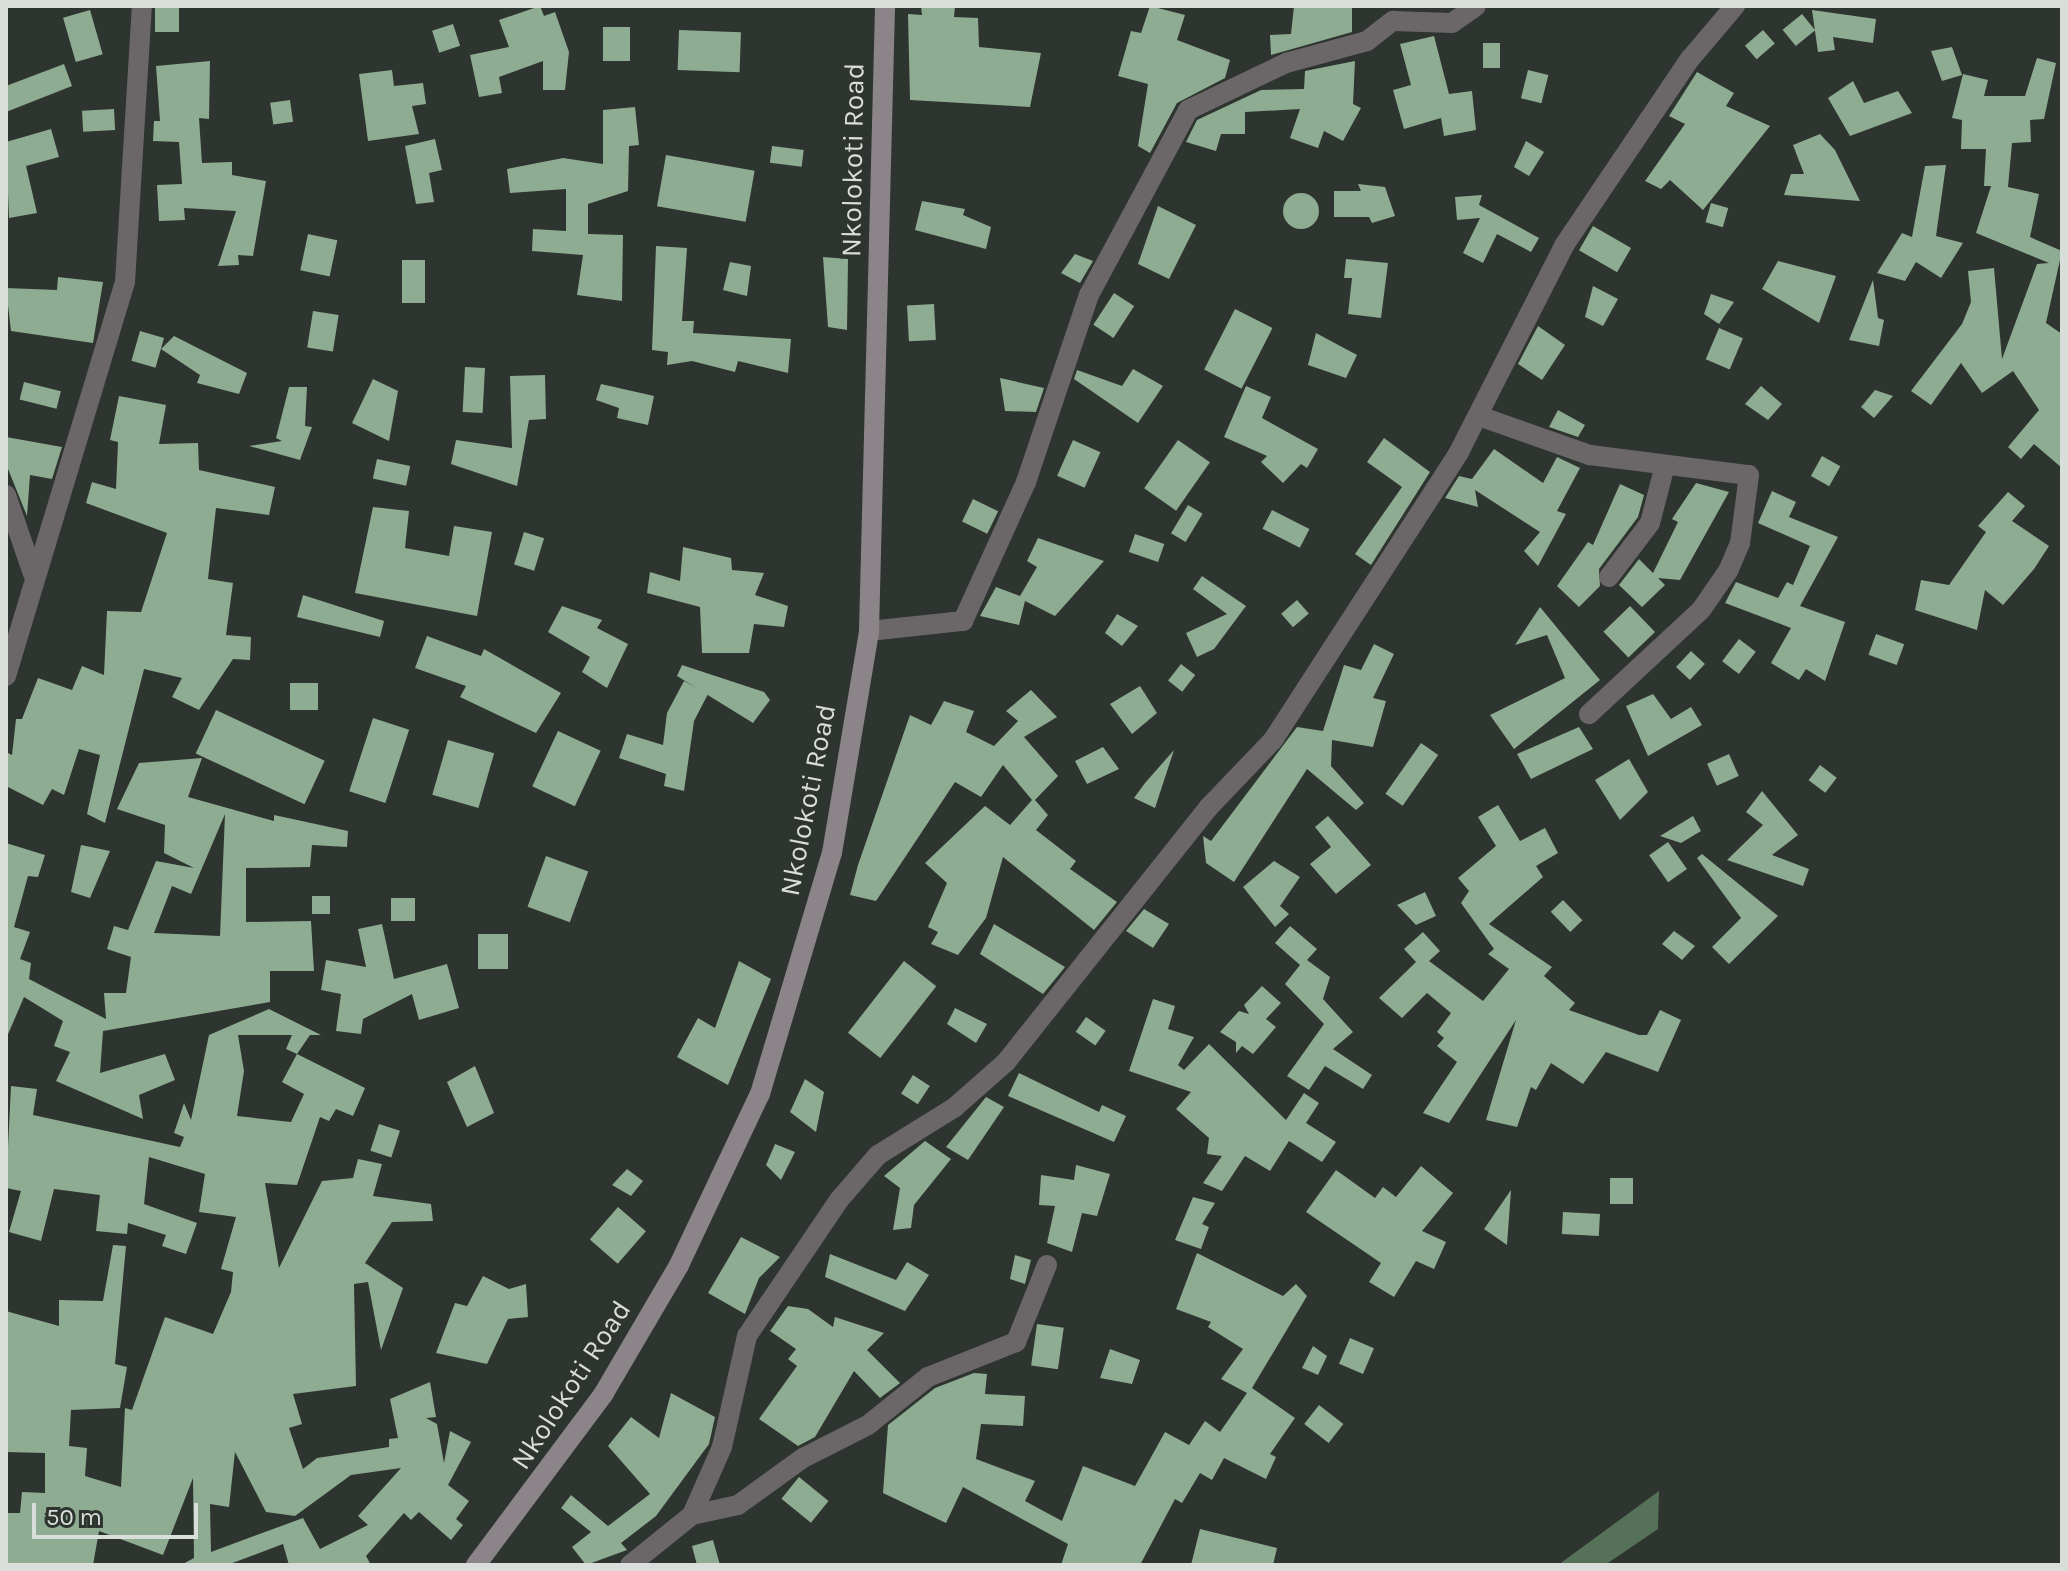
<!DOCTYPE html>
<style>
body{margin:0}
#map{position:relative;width:2068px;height:1571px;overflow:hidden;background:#2e342f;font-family:Karla,sans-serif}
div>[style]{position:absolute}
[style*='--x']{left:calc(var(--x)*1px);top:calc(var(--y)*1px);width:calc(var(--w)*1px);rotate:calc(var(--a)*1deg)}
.forest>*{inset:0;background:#557158}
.building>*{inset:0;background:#8eac91;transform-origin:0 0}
.round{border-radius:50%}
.minor>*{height:20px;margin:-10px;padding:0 10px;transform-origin:10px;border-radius:10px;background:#6b6769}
.secondary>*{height:20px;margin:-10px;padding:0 10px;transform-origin:10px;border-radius:10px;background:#8b8488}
span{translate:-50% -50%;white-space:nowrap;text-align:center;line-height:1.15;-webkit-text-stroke:8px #2e342f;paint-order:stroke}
.street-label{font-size:28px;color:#dadeda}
.frame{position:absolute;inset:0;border:8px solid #dadeda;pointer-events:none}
.scale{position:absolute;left:32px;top:1503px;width:166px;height:36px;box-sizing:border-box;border:4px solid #dadeda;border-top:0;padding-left:10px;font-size:24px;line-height:28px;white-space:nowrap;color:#dadeda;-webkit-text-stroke:6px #2e342f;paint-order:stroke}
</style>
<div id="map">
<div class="forest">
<i style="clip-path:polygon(1659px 1491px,1658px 1529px,1605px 1565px,1558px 1565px)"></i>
</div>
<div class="building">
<i style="left:155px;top:6px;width:24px;height:26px"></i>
<i style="clip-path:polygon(540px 6px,544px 16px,555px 12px,569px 52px,565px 90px,543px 90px,543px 61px,499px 77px,502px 93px,479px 97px,470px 55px,509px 47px,499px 20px)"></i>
<i style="clip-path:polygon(921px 6px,955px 6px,954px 17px,978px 18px,979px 47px,1041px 53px,1030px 107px,910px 100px,908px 14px,922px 15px)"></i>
<i style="clip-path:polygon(1150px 6px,1185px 15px,1177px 40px,1230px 60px,1225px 78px,1177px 103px,1150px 153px,1138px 146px,1148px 84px,1118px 76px,1131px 31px,1141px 33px)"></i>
<i style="clip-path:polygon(1294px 6px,1352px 6px,1352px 32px,1271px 55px,1270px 35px,1291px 34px)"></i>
<i style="left:90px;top:10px;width:46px;height:28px;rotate:74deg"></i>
<i style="clip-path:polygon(1812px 10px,1876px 19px,1873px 43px,1833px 37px,1835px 50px,1818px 52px)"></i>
<i style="left:1802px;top:14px;width:21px;height:25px;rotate:51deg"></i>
<i style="left:453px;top:24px;width:23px;height:22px;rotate:72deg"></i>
<i style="left:603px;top:27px;width:27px;height:34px"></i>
<i style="left:679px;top:30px;width:62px;height:40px;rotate:2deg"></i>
<i style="left:1763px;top:30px;width:18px;height:24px;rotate:49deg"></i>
<i style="clip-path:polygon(1434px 36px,1449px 94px,1472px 91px,1476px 130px,1444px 136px,1441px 118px,1404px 129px,1393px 90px,1411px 85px,1400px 44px)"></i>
<i style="left:1483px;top:43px;width:17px;height:25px"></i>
<i style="clip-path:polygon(1952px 47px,1962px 75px,1942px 81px,1931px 51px)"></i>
<i style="clip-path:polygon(2037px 58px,2056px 63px,2044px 119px,2030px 120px,2031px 142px,2012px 143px,2008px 187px,2039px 194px,2030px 237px,2062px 251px,2046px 323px,2062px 334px,2062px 468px,2034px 444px,2021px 459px,2008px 447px,2039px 410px,2013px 371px,1982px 393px,1961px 363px,1931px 405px,1911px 391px,1962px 324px,1971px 302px,1968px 271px,1994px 268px,2002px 359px,2037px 264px,2049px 263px,1976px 233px,1991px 186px,1984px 186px,1986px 149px,1961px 149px,1962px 120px,1952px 118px,1963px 74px,1988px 80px,1984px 96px,2025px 96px)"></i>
<i style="clip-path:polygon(210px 61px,209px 119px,199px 118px,202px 163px,232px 162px,232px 175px,266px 181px,253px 256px,238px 255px,239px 265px,218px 266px,236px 211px,184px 208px,185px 220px,159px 221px,157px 185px,182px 184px,179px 142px,153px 141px,154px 121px,160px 121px,156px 66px)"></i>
<i style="clip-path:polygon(1355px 61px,1353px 104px,1361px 108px,1343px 141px,1324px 131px,1318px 148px,1290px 138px,1300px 109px,1245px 112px,1245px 134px,1221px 134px,1216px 151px,1186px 142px,1197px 120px,1261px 90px,1304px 89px,1305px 71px)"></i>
<i style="clip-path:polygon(64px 64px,72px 86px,6px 112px,6px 86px)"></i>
<i style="clip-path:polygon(392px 70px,394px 86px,423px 83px,426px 104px,412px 106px,419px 134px,368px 141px,359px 74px)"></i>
<i style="left:1528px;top:70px;width:21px;height:29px;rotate:14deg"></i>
<i style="clip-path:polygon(1697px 72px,1734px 93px,1726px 106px,1770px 126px,1703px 210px,1670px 180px,1661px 189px,1645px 181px,1685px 124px,1669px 116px)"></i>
<i style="clip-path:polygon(1853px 81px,1864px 103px,1898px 91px,1912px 113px,1850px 136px,1828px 98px)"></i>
<i style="left:290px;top:100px;width:22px;height:20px;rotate:82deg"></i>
<i style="clip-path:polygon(635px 107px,639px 145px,629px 146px,628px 191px,588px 204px,588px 234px,623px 235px,622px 301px,577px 295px,583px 255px,532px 251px,533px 229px,566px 231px,566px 189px,510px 193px,507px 169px,563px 158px,603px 164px,603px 110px)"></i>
<i style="left:114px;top:109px;width:21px;height:32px;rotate:87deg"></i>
<i style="clip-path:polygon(51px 129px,59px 157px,26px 166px,37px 213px,9px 218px,6px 142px)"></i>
<i style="clip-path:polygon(1820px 134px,1835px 150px,1860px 201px,1784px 195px,1791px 174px,1804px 174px,1793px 145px)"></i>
<i style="clip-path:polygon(435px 139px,442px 170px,429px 173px,434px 202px,416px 204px,405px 146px)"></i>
<i style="clip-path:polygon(1526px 141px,1544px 152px,1529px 176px,1514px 167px)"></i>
<i style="left:772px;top:146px;width:32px;height:17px;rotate:7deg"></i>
<i style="left:666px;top:155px;width:90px;height:52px;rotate:10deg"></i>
<i style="clip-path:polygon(1946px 165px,1936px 236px,1963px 243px,1941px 278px,1916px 262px,1905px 281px,1877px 273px,1902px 233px,1912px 237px,1925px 166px)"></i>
<i style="clip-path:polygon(1358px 184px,1385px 187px,1395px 216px,1372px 223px,1369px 217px,1334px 217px,1334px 191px,1361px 191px)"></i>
<i class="round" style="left:1283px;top:193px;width:36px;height:36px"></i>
<i style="clip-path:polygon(1482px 195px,1479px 205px,1539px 238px,1531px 252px,1497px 234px,1483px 263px,1463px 253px,1480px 218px,1457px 220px,1455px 197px)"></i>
<i style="clip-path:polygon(922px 201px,965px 209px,963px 215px,991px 227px,986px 249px,915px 230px)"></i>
<i style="left:1711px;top:203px;width:18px;height:20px;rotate:16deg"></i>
<i style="clip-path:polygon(1158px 206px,1196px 225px,1169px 279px,1138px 264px)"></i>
<i style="left:1593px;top:226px;width:44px;height:28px;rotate:30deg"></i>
<i style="left:308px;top:234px;width:30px;height:37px;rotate:12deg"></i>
<i style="clip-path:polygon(656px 246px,687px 248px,682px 321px,694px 321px,693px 333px,791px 339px,788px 373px,738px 361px,735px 372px,692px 361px,667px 365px,668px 352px,652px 350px)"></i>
<i style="clip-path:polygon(1075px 254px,1093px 261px,1080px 283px,1061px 273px)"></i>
<i style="clip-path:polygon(823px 257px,848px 259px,847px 330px,828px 327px)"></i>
<i style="clip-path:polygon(1346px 259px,1388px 263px,1381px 318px,1348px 314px,1352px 278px,1344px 278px)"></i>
<i style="left:425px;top:260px;width:43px;height:23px;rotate:90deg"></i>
<i style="clip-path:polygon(1778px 261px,1836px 276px,1819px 323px,1762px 289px)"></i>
<i style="clip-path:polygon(730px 262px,751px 266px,747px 296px,723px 290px)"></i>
<i style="clip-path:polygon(58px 277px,103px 282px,93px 343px,11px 331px,6px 288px,57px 290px)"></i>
<i style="clip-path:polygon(1873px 280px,1878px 318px,1884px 320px,1879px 346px,1849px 340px)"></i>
<i style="clip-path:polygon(1593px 286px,1618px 299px,1603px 326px,1585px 317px)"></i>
<i style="left:1114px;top:293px;width:24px;height:38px;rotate:33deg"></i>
<i style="clip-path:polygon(1711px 294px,1734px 302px,1719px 324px,1704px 314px)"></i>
<i style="left:934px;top:304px;width:36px;height:27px;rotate:87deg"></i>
<i style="left:1235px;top:309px;width:42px;height:68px;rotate:27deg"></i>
<i style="left:313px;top:311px;width:26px;height:37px;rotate:9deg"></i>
<i style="clip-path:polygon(1538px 326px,1565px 345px,1542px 380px,1518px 364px)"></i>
<i style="left:1719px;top:328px;width:26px;height:34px;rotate:23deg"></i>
<i style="left:140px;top:331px;width:25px;height:31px;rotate:16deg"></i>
<i style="clip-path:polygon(1316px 333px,1357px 355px,1346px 378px,1308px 365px)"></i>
<i style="clip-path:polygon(174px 336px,247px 373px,239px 394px,197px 383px,200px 375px,161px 349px)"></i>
<i style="left:465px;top:367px;width:20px;height:45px;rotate:3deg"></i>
<i style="clip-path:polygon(1133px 369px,1163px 386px,1138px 423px,1074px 379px,1077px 370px,1122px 386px)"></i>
<i style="clip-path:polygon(545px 375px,546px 419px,529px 420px,517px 486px,451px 464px,456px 440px,512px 448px,510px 376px)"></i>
<i style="clip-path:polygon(1000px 378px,1044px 388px,1036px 412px,1005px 411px)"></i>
<i style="clip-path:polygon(373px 379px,398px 391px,389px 441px,352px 423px)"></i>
<i style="left:24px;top:382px;width:38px;height:18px;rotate:14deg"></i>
<i style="clip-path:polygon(601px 384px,654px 396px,648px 425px,617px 418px,619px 408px,596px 400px)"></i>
<i style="clip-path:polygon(1246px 386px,1271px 397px,1262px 418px,1318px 449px,1307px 468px,1301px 464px,1283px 483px,1261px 462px,1267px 456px,1224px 437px)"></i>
<i style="clip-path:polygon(1761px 386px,1782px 404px,1768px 420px,1745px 404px)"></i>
<i style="clip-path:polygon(289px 387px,307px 387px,305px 426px,312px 427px,300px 460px,249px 446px,282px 441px,276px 438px)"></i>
<i style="clip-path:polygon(1875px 390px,1893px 396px,1874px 418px,1861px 407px)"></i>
<i style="clip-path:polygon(119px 396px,166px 405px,159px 444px,198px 443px,199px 470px,275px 487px,269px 515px,216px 508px,208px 579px,233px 583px,226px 635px,251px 637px,250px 660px,233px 659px,199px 710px,172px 697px,182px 678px,144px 669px,105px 823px,87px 814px,100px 755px,79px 749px,64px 795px,52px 789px,43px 805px,6px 786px,6px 752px,12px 755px,16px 719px,22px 719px,38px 678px,72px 690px,82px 666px,104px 675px,107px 611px,141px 612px,167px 533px,86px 503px,92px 482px,116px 489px,118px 442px,110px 440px)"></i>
<i style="clip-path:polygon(1558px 410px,1585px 425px,1578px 437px,1549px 427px)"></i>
<i style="clip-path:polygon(6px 437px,62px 447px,52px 479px,30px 475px,27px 516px,6px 464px)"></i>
<i style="clip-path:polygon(1384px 438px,1430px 472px,1371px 565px,1355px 554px,1402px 487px,1367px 462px)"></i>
<i style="left:1073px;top:440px;width:30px;height:39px;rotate:24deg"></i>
<i style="left:1178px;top:440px;width:39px;height:59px;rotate:35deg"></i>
<i style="clip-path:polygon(1494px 449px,1543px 483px,1557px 457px,1580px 468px,1557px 511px,1566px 514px,1538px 566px,1524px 551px,1540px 532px,1475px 490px,1478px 507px,1445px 498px,1459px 476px,1472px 479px)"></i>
<i style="left:1822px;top:456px;width:21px;height:23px;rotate:29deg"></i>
<i style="left:377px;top:459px;width:34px;height:20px;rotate:12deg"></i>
<i style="clip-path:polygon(1696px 483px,1729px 492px,1680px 580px,1658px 578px,1665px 585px,1642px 607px,1619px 585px,1639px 559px,1653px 573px,1678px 522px,1672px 519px)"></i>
<i style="clip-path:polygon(1620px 484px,1644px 495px,1638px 517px,1599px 569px,1600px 586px,1579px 607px,1557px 586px,1588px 542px,1593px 545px)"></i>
<i style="clip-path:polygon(1772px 491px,1796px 502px,1789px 517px,1838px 537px,1800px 606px,1845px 622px,1825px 681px,1806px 669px,1799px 680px,1771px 663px,1791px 628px,1725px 603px,1736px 582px,1778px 598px,1787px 582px,1793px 585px,1810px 546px,1758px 523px)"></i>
<i style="clip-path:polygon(2008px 492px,2025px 506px,2012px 521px,2049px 546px,2034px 569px,2003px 605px,1985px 590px,1977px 630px,1915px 610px,1921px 580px,1949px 585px,1986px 532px,1978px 526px)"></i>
<i style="left:973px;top:499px;width:28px;height:25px;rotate:26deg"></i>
<i style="left:1188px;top:505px;width:17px;height:33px;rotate:31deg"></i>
<i style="clip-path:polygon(373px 507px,409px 511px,405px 548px,449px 556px,454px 526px,492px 532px,477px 616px,355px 593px)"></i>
<i style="left:1272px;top:510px;width:42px;height:21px;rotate:27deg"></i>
<i style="left:524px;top:532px;width:21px;height:34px;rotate:17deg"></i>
<i style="left:1135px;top:534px;width:31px;height:19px;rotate:19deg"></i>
<i style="clip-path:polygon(1038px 538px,1104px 561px,1055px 616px,1025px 601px,1019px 625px,980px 616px,996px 587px,1020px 596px,1037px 567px,1027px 561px)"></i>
<i style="clip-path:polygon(683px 547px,731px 558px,732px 570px,764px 573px,755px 595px,788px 606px,784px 627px,754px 624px,749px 653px,702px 653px,700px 607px,647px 593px,650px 572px,680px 581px)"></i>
<i style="clip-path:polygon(1202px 576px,1246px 606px,1214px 649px,1197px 657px,1186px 633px,1227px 614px,1193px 589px)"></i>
<i style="clip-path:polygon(303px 595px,384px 621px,380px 637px,297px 617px)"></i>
<i style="left:1297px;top:600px;width:18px;height:21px;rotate:49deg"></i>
<i style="clip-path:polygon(562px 606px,602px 620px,597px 628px,628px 644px,607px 688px,582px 672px,590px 657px,548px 632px)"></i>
<i style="left:1630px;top:606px;width:36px;height:37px;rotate:46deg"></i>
<i style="clip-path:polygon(1540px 607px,1600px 680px,1514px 749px,1490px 715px,1565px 678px,1547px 635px,1515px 645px)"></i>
<i style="clip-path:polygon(1117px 614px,1138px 626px,1122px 646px,1105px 633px)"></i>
<i style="left:1876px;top:634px;width:30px;height:22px;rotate:20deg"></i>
<i style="clip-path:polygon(427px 636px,481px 656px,484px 649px,561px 693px,536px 733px,460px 697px,466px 686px,415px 668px)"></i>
<i style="left:1739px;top:639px;width:21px;height:28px;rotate:37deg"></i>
<i style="clip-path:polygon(1374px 644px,1394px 654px,1373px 698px,1386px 701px,1373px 747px,1332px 740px,1331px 766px,1364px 803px,1356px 810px,1307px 769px,1234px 882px,1206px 863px,1203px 836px,1211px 841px,1297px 727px,1323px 731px,1344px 665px,1361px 670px)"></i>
<i style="left:1691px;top:651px;width:19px;height:22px;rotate:43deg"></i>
<i style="left:1181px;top:664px;width:18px;height:21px;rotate:38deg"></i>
<i style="clip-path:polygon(682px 665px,764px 692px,770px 700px,753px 723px,677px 676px)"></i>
<i style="clip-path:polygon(684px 681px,708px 694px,694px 721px,684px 791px,664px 786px,666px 774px,619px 758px,627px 734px,663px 745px,667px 713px)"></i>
<i style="left:290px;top:683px;width:28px;height:27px"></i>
<i style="clip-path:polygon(1140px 686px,1157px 713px,1132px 734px,1110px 704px)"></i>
<i style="clip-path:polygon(1031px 690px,1057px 717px,1024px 737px,1058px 776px,1035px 800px,1048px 815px,1036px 830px,1076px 861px,1070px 869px,1117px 902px,1094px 930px,1003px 857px,986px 918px,958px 955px,931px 944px,938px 932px,928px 927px,947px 883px,925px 863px,985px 806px,1010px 825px,1032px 800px,1003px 765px,981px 797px,955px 782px,876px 901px,850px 895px,858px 865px,910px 715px,931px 725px,944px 701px,974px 711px,966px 732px,994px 746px,1018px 721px,1006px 711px)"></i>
<i style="clip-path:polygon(1653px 694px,1671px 719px,1691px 707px,1702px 725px,1648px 756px,1626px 706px)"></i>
<i style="left:216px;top:710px;width:120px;height:48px;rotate:25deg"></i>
<i style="left:373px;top:718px;width:38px;height:77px;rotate:18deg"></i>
<i style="clip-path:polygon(1579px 727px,1593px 749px,1531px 779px,1517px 754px)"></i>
<i style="left:558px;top:731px;width:47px;height:61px;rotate:25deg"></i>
<i style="left:448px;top:740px;width:48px;height:57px;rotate:16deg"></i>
<i style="left:1421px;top:743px;width:21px;height:62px;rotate:35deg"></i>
<i style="clip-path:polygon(1103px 747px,1119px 769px,1087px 784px,1075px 761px)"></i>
<i style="clip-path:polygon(1174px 750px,1155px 808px,1134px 798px,1145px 783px)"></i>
<i style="left:1729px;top:754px;width:24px;height:24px;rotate:66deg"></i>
<i style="clip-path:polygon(evenodd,202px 758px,188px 797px,274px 821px,274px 815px,348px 831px,347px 847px,312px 845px,310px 867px,246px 868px,246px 922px,311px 921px,314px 971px,270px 971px,270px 1002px,103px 1031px,100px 1073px,165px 1054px,175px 1080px,139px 1095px,143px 1119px,56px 1081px,70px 1052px,54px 1046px,63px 1021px,24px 997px,6px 1039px,6px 843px,45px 855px,38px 877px,28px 876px,14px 927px,30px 932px,20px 959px,31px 963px,29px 979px,106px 1019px,104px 993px,126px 993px,131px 957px,107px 949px,114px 926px,128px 930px,156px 861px,194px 868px,164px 853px,165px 825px,117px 809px,139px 763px,202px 758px,225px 814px,220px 936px,154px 933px,172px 886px,191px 894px,225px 814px)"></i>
<i style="clip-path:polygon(1629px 759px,1648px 792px,1620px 820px,1595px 780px)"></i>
<i style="left:1820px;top:765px;width:21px;height:19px;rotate:37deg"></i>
<i style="clip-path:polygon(1762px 791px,1798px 835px,1772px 855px,1809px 869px,1803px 886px,1727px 860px,1763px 825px,1746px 812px)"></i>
<i style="clip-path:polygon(1498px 805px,1520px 841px,1545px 828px,1558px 853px,1536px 866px,1543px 877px,1489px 924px,1552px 967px,1544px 976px,1575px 1003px,1569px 1010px,1639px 1035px,1647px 1035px,1660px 1010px,1681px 1020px,1658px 1072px,1606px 1052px,1583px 1084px,1551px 1063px,1536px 1090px,1531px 1087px,1517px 1127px,1486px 1120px,1516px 1020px,1449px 1123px,1423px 1113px,1457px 1062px,1437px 1046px,1444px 1038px,1437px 1032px,1451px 1013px,1427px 993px,1402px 1018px,1379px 998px,1416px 962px,1404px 949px,1423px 932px,1440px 951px,1429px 961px,1483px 1001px,1509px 969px,1488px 954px,1494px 949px,1461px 903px,1469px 891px,1458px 878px,1496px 846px,1478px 817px)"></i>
<i style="clip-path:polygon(1328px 816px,1371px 865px,1336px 894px,1310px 864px,1331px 847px,1315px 827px)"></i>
<i style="clip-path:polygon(1693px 816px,1701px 831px,1681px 843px,1660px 836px)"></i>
<i style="left:1668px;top:842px;width:33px;height:23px;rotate:55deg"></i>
<i style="clip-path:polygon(81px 845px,110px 851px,90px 898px,71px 892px)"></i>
<i style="clip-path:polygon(1702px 854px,1778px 916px,1729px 964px,1712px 947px,1741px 918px,1697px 858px)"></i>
<i style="left:546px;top:856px;width:45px;height:54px;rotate:20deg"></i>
<i style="clip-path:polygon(1274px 861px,1300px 877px,1280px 906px,1289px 914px,1275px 927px,1243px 887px)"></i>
<i style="clip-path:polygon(1425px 892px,1436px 916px,1416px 925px,1397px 905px)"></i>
<i style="left:312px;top:896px;width:18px;height:18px"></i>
<i style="left:391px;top:898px;width:24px;height:23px"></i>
<i style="left:1563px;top:900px;width:28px;height:17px;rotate:46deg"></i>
<i style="clip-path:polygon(1144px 909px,1169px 924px,1153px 948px,1126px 931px)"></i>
<i style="clip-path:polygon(382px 924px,394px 979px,447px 964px,459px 1008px,419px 1020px,412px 994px,363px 1019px,361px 1034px,336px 1031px,341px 994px,321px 990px,326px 960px,366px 967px,358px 929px)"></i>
<i style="clip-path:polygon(994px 924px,1065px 967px,1043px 994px,980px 954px)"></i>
<i style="clip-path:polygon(1290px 926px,1317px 949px,1307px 960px,1330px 977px,1323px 999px,1353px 1032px,1333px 1049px,1372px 1075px,1363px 1089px,1325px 1066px,1309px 1090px,1287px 1076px,1324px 1024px,1285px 984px,1300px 965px,1275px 943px)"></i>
<i style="clip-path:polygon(1674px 931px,1695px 946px,1682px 960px,1662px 944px)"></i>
<i style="left:478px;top:934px;width:30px;height:35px"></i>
<i style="clip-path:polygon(739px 961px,771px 979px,728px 1085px,677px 1057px,698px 1018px,715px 1028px)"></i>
<i style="left:904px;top:961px;width:41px;height:91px;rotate:38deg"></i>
<i style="clip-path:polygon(1262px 986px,1281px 1003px,1266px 1019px,1276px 1027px,1253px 1054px,1242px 1046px,1236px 1053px,1236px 1042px,1220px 1032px,1239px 1011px,1249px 1014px,1244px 1005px)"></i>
<i style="clip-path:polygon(1153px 999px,1175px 1006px,1168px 1029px,1194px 1037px,1178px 1065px,1184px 1070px,1209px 1044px,1286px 1120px,1304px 1093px,1319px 1103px,1306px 1123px,1336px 1142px,1322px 1162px,1289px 1141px,1270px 1171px,1245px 1156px,1222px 1191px,1203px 1183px,1222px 1156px,1207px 1154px,1209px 1138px,1176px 1109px,1191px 1092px,1129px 1071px)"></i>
<i style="clip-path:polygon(955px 1008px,987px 1024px,976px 1043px,947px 1024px)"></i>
<i style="clip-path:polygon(evenodd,269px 1009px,321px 1035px,310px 1035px,297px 1054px,365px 1088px,353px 1116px,336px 1109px,329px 1121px,320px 1117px,297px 1185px,265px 1183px,279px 1268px,322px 1181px,353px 1178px,358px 1159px,382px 1164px,373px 1196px,431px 1204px,433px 1221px,392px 1222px,365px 1263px,403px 1288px,381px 1350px,368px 1282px,354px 1284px,356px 1386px,293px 1394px,302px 1424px,289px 1428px,303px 1469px,317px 1458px,389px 1447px,389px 1439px,398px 1438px,390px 1399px,430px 1382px,436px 1417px,426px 1418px,437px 1424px,444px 1463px,450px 1431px,471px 1442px,448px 1485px,469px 1501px,456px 1519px,463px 1525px,451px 1540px,419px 1512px,411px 1520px,404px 1513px,366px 1556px,371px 1565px,289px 1565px,283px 1544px,227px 1565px,181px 1565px,194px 1558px,193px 1478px,163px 1555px,99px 1531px,93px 1565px,6px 1565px,6px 1513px,20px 1513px,22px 1492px,45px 1493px,45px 1453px,6px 1452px,6px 1311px,59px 1326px,59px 1300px,103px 1301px,113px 1245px,126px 1246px,115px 1364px,127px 1367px,120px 1408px,71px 1410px,69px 1446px,87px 1448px,85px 1476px,121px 1487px,125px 1408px,132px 1410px,165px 1317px,213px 1334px,231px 1292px,233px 1272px,221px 1269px,236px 1217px,199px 1212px,205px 1174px,149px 1157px,144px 1204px,197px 1223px,186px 1254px,162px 1246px,166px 1235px,128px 1223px,127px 1234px,96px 1231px,100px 1195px,54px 1189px,41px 1241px,9px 1232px,21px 1191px,6px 1188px,11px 1086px,37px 1089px,33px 1115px,180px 1147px,184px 1137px,174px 1133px,184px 1103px,191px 1120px,209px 1035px,269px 1009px,238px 1035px,292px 1035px,286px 1049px,297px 1054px,282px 1082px,304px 1094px,291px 1122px,237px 1116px,244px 1071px,238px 1035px,269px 1009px,235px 1452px,266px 1512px,295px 1516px,351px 1475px,401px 1468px,358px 1516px,368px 1525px,320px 1549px,303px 1518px,211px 1552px,210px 1504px,229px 1507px,235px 1452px)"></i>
<i style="left:1086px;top:1017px;width:24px;height:18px;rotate:35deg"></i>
<i style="clip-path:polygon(475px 1066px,494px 1113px,467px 1127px,447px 1082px)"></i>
<i style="clip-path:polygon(1019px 1073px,1099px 1112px,1102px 1105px,1126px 1116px,1114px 1142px,1008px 1096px)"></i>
<i style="left:913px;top:1075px;width:20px;height:22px;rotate:33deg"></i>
<i style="clip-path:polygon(805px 1079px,824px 1092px,816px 1132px,790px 1112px)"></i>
<i style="clip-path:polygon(986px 1097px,1004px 1107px,968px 1160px,946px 1147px)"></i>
<i style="left:379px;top:1124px;width:22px;height:28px;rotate:18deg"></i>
<i style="clip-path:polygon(925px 1141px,951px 1159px,914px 1205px,911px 1228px,893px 1230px,900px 1188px,884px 1176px)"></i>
<i style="clip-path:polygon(775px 1144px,795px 1152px,781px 1180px,766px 1165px)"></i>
<i style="clip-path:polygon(1076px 1165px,1110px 1174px,1097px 1216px,1082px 1213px,1072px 1252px,1047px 1243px,1055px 1206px,1039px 1205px,1041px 1175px,1074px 1180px)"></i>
<i style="clip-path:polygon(1421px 1166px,1453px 1193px,1422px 1231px,1446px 1242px,1434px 1269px,1416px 1261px,1394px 1297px,1369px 1282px,1381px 1263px,1306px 1212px,1336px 1170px,1375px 1198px,1383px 1187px,1396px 1197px)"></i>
<i style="clip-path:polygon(627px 1169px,643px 1181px,631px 1196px,612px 1185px)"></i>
<i style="left:1610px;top:1178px;width:23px;height:26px"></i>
<i style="clip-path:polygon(1511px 1190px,1507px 1245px,1484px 1229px)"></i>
<i style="clip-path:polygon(1193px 1197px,1215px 1203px,1202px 1224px,1209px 1227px,1201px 1249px,1175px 1240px)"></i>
<i style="left:618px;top:1207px;width:37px;height:43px;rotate:41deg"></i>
<i style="left:1563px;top:1212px;width:37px;height:22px;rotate:3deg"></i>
<i style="clip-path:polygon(741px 1237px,780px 1257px,759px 1278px,745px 1314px,708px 1293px)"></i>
<i style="clip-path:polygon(1197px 1253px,1283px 1296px,1296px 1284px,1307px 1296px,1252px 1388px,1295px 1418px,1270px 1454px,1276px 1457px,1266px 1479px,1224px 1458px,1212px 1480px,1200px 1473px,1182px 1503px,1175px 1499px,1140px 1565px,1061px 1565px,1068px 1544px,963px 1487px,946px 1523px,883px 1493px,888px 1425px,935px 1388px,974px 1373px,987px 1374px,985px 1394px,1025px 1396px,1023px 1426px,981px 1424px,976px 1459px,1035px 1481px,1025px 1501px,1062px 1521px,1083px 1466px,1135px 1486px,1165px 1432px,1189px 1445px,1205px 1421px,1220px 1432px,1247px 1393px,1221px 1379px,1243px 1349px,1208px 1327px,1211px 1322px,1176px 1309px)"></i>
<i style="clip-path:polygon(830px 1254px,896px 1280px,907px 1262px,929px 1275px,905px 1311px,825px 1277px)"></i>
<i style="clip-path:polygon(1015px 1255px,1031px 1260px,1025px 1284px,1010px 1279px)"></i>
<i style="clip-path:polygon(483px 1276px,509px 1289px,526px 1284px,528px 1317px,508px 1319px,487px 1364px,436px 1353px,455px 1303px,467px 1306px)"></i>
<i style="clip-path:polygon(788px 1306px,808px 1309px,833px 1327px,835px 1317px,884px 1333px,867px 1350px,900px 1383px,880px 1398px,854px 1371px,815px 1437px,798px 1446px,759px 1419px,797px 1366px,788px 1359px,796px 1349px,770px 1331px)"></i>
<i style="left:1037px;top:1324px;width:27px;height:42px;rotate:8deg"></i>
<i style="left:1350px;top:1338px;width:26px;height:28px;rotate:23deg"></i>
<i style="clip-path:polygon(1313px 1346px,1327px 1356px,1318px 1375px,1302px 1368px)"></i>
<i style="clip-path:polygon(1110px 1349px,1140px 1360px,1132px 1384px,1100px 1378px)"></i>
<i style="clip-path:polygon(671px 1393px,715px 1417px,709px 1444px,656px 1516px,621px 1543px,627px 1550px,586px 1565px,572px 1547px,591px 1532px,561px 1508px,571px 1495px,608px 1526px,650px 1494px,608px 1446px,631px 1417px,659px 1438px)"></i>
<i style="left:1319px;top:1405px;width:31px;height:24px;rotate:38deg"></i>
<i style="left:799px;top:1477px;width:38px;height:28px;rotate:39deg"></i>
<i style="clip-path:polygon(1200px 1529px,1277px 1548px,1273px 1565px,1191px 1565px)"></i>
<i style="clip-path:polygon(713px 1540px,720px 1565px,697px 1565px,692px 1546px)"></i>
</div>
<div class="minor">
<i style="--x:1479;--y:416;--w:118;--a:19.4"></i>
<i style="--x:1590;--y:455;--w:160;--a:7.2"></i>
<i style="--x:1749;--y:475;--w:69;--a:97.5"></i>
<i style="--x:1740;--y:543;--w:30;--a:113"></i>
<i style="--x:1728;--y:571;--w:47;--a:124.7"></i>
<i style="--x:1701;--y:610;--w:153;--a:137.1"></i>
<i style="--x:6;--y:495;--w:83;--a:71.1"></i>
<i style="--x:1609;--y:577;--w:68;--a:-52.8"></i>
<i style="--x:1650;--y:523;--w:60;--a:-75.5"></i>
<i style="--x:869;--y:631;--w:95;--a:-6.1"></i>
<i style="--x:963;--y:621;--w:153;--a:-65.6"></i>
<i style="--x:1026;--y:482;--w:197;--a:-71.4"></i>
<i style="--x:1089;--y:295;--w:210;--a:-61.8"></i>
<i style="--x:1188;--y:110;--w:109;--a:-25.6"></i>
<i style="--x:1286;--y:63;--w:84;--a:-15.2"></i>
<i style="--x:1367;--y:41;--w:33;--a:-38"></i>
<i style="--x:1393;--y:21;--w:59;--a:1.9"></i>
<i style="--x:1452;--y:23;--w:29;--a:-35"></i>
<i style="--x:6;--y:676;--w:412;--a:-73.2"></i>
<i style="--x:125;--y:282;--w:277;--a:-86.5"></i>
<i style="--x:692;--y:1515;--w:47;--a:-12.3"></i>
<i style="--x:738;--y:1505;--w:80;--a:-35.9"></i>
<i style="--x:803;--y:1458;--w:73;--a:-26.9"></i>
<i style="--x:868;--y:1425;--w:77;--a:-38.7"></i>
<i style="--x:928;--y:1377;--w:95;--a:-21.7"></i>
<i style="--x:1016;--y:1342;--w:83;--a:-68.1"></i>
<i style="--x:630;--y:1565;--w:80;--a:-38.9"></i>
<i style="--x:692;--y:1515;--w:74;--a:-66.2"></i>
<i style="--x:722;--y:1447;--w:114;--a:-77.3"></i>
<i style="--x:747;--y:1336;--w:164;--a:-55.9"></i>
<i style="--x:839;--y:1200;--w:60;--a:-49.1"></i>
<i style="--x:878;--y:1155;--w:91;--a:-31.9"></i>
<i style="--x:955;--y:1107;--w:68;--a:-41.4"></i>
<i style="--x:1006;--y:1062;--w:325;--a:-51.5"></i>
<i style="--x:1208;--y:808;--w:94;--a:-46.3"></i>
<i style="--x:1273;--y:740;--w:343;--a:-57.1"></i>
<i style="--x:1459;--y:452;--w:233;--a:-63"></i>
<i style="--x:1565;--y:244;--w:223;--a:-56"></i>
<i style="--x:1690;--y:59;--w:70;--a:-49.7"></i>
</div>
<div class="secondary">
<i style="--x:476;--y:1565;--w:214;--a:-53.3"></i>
<i style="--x:604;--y:1393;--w:148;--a:-59.6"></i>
<i style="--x:679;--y:1265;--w:189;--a:-64.7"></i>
<i style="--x:760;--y:1094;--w:252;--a:-73.4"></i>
<i style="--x:832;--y:853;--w:225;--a:-80.5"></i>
<i style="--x:869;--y:631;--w:625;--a:-88.53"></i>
</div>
<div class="street-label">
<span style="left:853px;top:160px;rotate:-89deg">Nkolokoti Road</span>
<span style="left:808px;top:800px;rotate:-79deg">Nkolokoti Road</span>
<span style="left:571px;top:1385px;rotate:-57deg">Nkolokoti Road</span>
</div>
<div class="frame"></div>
<div class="scale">50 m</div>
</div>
